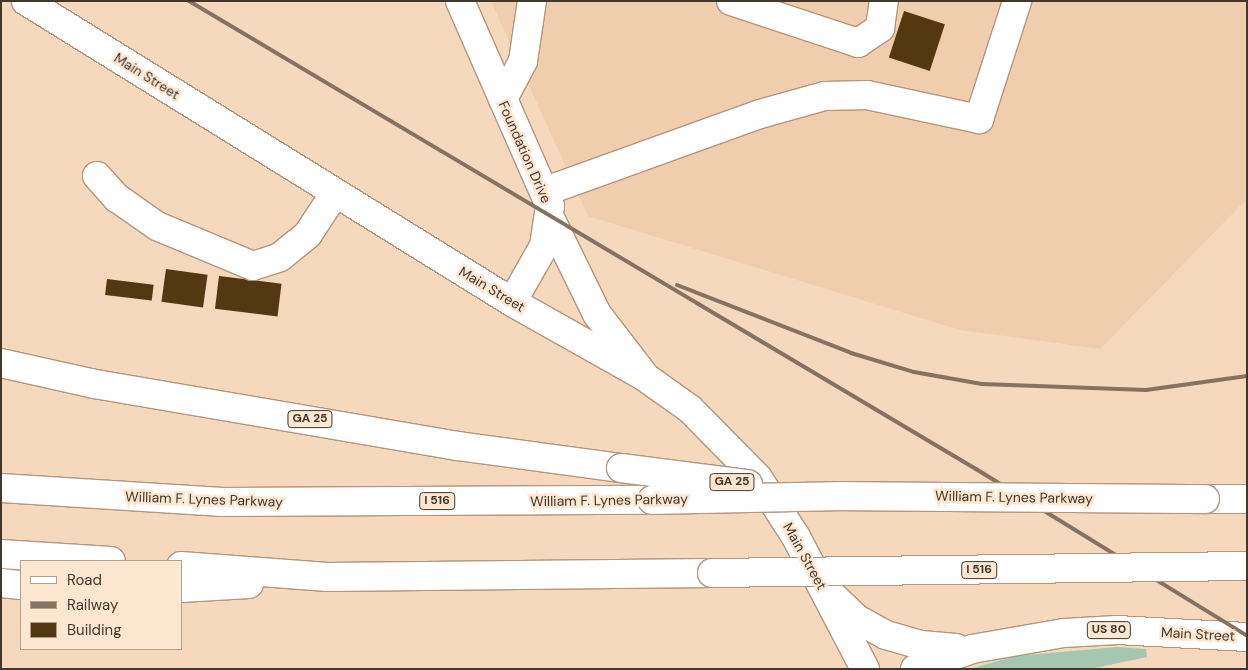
<!DOCTYPE html>
<style>
body{margin:0}
#map{position:relative;width:1248px;height:670px;overflow:hidden;background:#f6d8bd;font-family:"DM Sans",sans-serif}
div>[style]{position:absolute}
[style*='--x']{left:calc(var(--x)*1px);top:calc(var(--y)*1px);width:calc(var(--w)*1px);rotate:calc(var(--a)*1deg)}
.built>*{inset:0;background:#f0cdad}
.green>*{inset:0;background:#a5c7b1}
.building>*{inset:0;background:#543811;transform-origin:0 0}
.roads{filter:drop-shadow(1px 0 #b2967d) drop-shadow(-1px 0 #b2967d) drop-shadow(0 1px #b2967d) drop-shadow(0 -1px #b2967d)}
.minor>*{height:28px;margin:-14px;padding:0 14px;transform-origin:14px;border-radius:14px;background:#fff}
.major>*{height:28px;margin:-14px;padding:0 14px;transform-origin:14px;border-radius:14px;background:#fff}
.highway>*{height:28px;margin:-14px;padding:0 14px;transform-origin:14px;border-radius:14px;background:#fff}
.rail>*{height:4px;margin:-2px;padding:0 2px;transform-origin:2px;border-radius:2px;background:#857261}
.bridges{filter:drop-shadow(1px 0 #b2967d) drop-shadow(-1px 0 #b2967d) drop-shadow(0 1px #b2967d) drop-shadow(0 -1px #b2967d)}
.highway-bridge>*{height:28px;margin:-14px;padding:0 14px;transform-origin:14px;border-radius:14px;background:#fff}
span{translate:-50% -50%;white-space:nowrap;text-align:center;line-height:1.15;-webkit-text-stroke:5px #fee7d1;paint-order:stroke}
.shield-label span{padding:1px 4px;background:#fee7d1;border:1px solid;border-radius:4px;-webkit-text-stroke-width:0}
.shield-label{font-size:12px;color:#43372c;font-weight:700}
.street-label{font-size:14px;color:#43372c}
.frame{position:absolute;inset:0;border:2px solid #43372c;pointer-events:none}
.legend{position:absolute;left:20px;top:560px;width:162px;height:90px;box-sizing:border-box;background:#fee7d1;border:1px solid #b3a18f;margin:0;padding:6px 9px;list-style:none;font-size:15px;color:#43372c}
.legend li{display:flex;align-items:center;gap:10px;height:25px}
.legend b{width:25px;border:1px solid #b3a18f}
</style>
<div id="map">
<div class="built">
<i style="clip-path:polygon(491px 1px,1247px 1px,1247px 199px,1100px 349px,960px 330px,588px 216px)"></i>
</div>
<div class="green">
<i style="clip-path:polygon(1117px 647px,1146px 649px,1147px 657px,1090px 669px,969px 669px,1016px 656px)"></i>
</div>
<div class="building">
<i style="left:904px;top:11px;width:43px;height:49px;rotate:18deg"></i>
<i style="left:166px;top:269px;width:42px;height:33px;rotate:8deg"></i>
<i style="left:219px;top:276px;width:63px;height:33px;rotate:7deg"></i>
<i style="left:107px;top:279px;width:47px;height:16px;rotate:7deg"></i>
</div>
<div class="roads">
<div class="minor">
<i style="--x:460;--y:1;--w:224;--a:66.3"></i>
<i style="--x:550;--y:206;--w:40;--a:98.5"></i>
<i style="--x:544;--y:246;--w:64;--a:119.7"></i>
<i style="--x:731;--y:1;--w:134;--a:18.3"></i>
<i style="--x:858;--y:43;--w:27;--a:-34"></i>
<i style="--x:880;--y:28;--w:27;--a:-82"></i>
<i style="--x:503;--y:99;--w:43;--a:-62.2"></i>
<i style="--x:523;--y:61;--w:61;--a:-81.5"></i>
<i style="--x:97;--y:176;--w:30;--a:48"></i>
<i style="--x:117;--y:198;--w:49;--a:35"></i>
<i style="--x:157;--y:226;--w:104;--a:22.6"></i>
<i style="--x:253;--y:266;--w:28;--a:-18"></i>
<i style="--x:280;--y:257;--w:36;--a:-39"></i>
<i style="--x:308;--y:234;--w:49;--a:-56.6"></i>
<i style="--x:546;--y:191;--w:227;--a:-19.8"></i>
<i style="--x:760;--y:114;--w:67;--a:-15.5"></i>
<i style="--x:825;--y:96;--w:42;--a:-1.4"></i>
<i style="--x:867;--y:95;--w:115;--a:12.1"></i>
<i style="--x:979;--y:119;--w:124;--a:-72.1"></i>
<i style="--x:551;--y:220;--w:105;--a:63.9"></i>
<i style="--x:597;--y:314;--w:77;--a:52.4"></i>
</div>
<div class="major">
<i style="--x:26;--y:1;--w:572;--a:31.77"></i>
<i style="--x:512;--y:302;--w:153;--a:29.4"></i>
<i style="--x:645;--y:377;--w:55;--a:35.4"></i>
<i style="--x:690;--y:409;--w:97;--a:45.4"></i>
<i style="--x:758;--y:478;--w:70;--a:57.2"></i>
<i style="--x:796;--y:537;--w:149;--a:62.4"></i>
<i style="--x:835;--y:598;--w:30;--a:44"></i>
<i style="--x:857;--y:619;--w:33;--a:29"></i>
<i style="--x:886;--y:635;--w:36;--a:16"></i>
<i style="--x:921;--y:645;--w:35;--a:5"></i>
<i style="--x:915;--y:669;--w:60;--a:-19.3"></i>
<i style="--x:972;--y:649;--w:93;--a:-9.9"></i>
<i style="--x:1064;--y:633;--w:53;--a:-3.2"></i>
<i style="--x:1117;--y:630;--w:130;--a:3.1"></i>
</div>
<div class="highway">
<i style="--x:1;--y:363;--w:96;--a:12.6"></i>
<i style="--x:95;--y:384;--w:368;--a:9.7"></i>
<i style="--x:458;--y:446;--w:164;--a:7.7"></i>
<i style="--x:1;--y:488;--w:222;--a:3.6"></i>
<i style="--x:223;--y:502;--w:429;--a:-0.3"></i>
<i style="--x:1205;--y:499;--w:42;--a:0"></i>
<i style="--x:1;--y:554;--w:110;--a:3.6"></i>
<i style="--x:181;--y:566;--w:147;--a:4.3"></i>
<i style="--x:328;--y:577;--w:384;--a:-0.6"></i>
<i style="--x:1;--y:583;--w:20;--a:6"></i>
<i style="--x:181;--y:588;--w:68;--a:-3.4"></i>
</div>
</div>
<div class="rail">
<i style="--x:189;--y:1;--w:916;--a:30.74"></i>
<i style="--x:976;--y:469;--w:318;--a:31.6"></i>
<i style="--x:677;--y:285;--w:187;--a:21.3"></i>
<i style="--x:851;--y:353;--w:66;--a:16.8"></i>
<i style="--x:914;--y:372;--w:69;--a:10"></i>
<i style="--x:982;--y:384;--w:164;--a:2.1"></i>
<i style="--x:1146;--y:390;--w:102;--a:-7.9"></i>
</div>
<div class="bridges">
<div class="highway-bridge">
<i style="--x:621;--y:468;--w:128;--a:7.2"></i>
<i style="--x:652;--y:500;--w:192;--a:-1.2"></i>
<i style="--x:844;--y:496;--w:361;--a:0.5"></i>
<i style="--x:712;--y:573;--w:535;--a:-0.75"></i>
</div>
</div>
<div class="shield-label">
<span style="left:310px;top:419px">GA 25</span>
<span style="left:732px;top:482px">GA 25</span>
<span style="left:437px;top:501px">I 516</span>
<span style="left:979px;top:570px">I 516</span>
<span style="left:1109px;top:630px">US 80</span>
</div>
<div class="street-label">
<span style="left:147px;top:76px;rotate:32deg">Main Street</span>
<span style="left:525px;top:152px;rotate:66deg">Foundation Drive</span>
<span style="left:492px;top:289px;rotate:31deg">Main Street</span>
<span style="left:1014px;top:497px;rotate:1deg">William F. Lynes Parkway</span>
<span style="left:204px;top:499px;rotate:2deg">William F. Lynes Parkway</span>
<span style="left:609px;top:500px;rotate:-1deg">William F. Lynes Parkway</span>
<span style="left:805px;top:556px;rotate:61deg">Main Street</span>
<span style="left:1198px;top:634px;rotate:3deg">Main Street</span>
</div>
<div class="frame"></div>
<ul class="legend">
<li><b style="height:6px;background:#fff"></b>Road</li>
<li><b style="height:6px;background:#857261"></b>Railway</li>
<li><b style="height:14px;background:#543811"></b>Building</li>
</ul>
</div>
